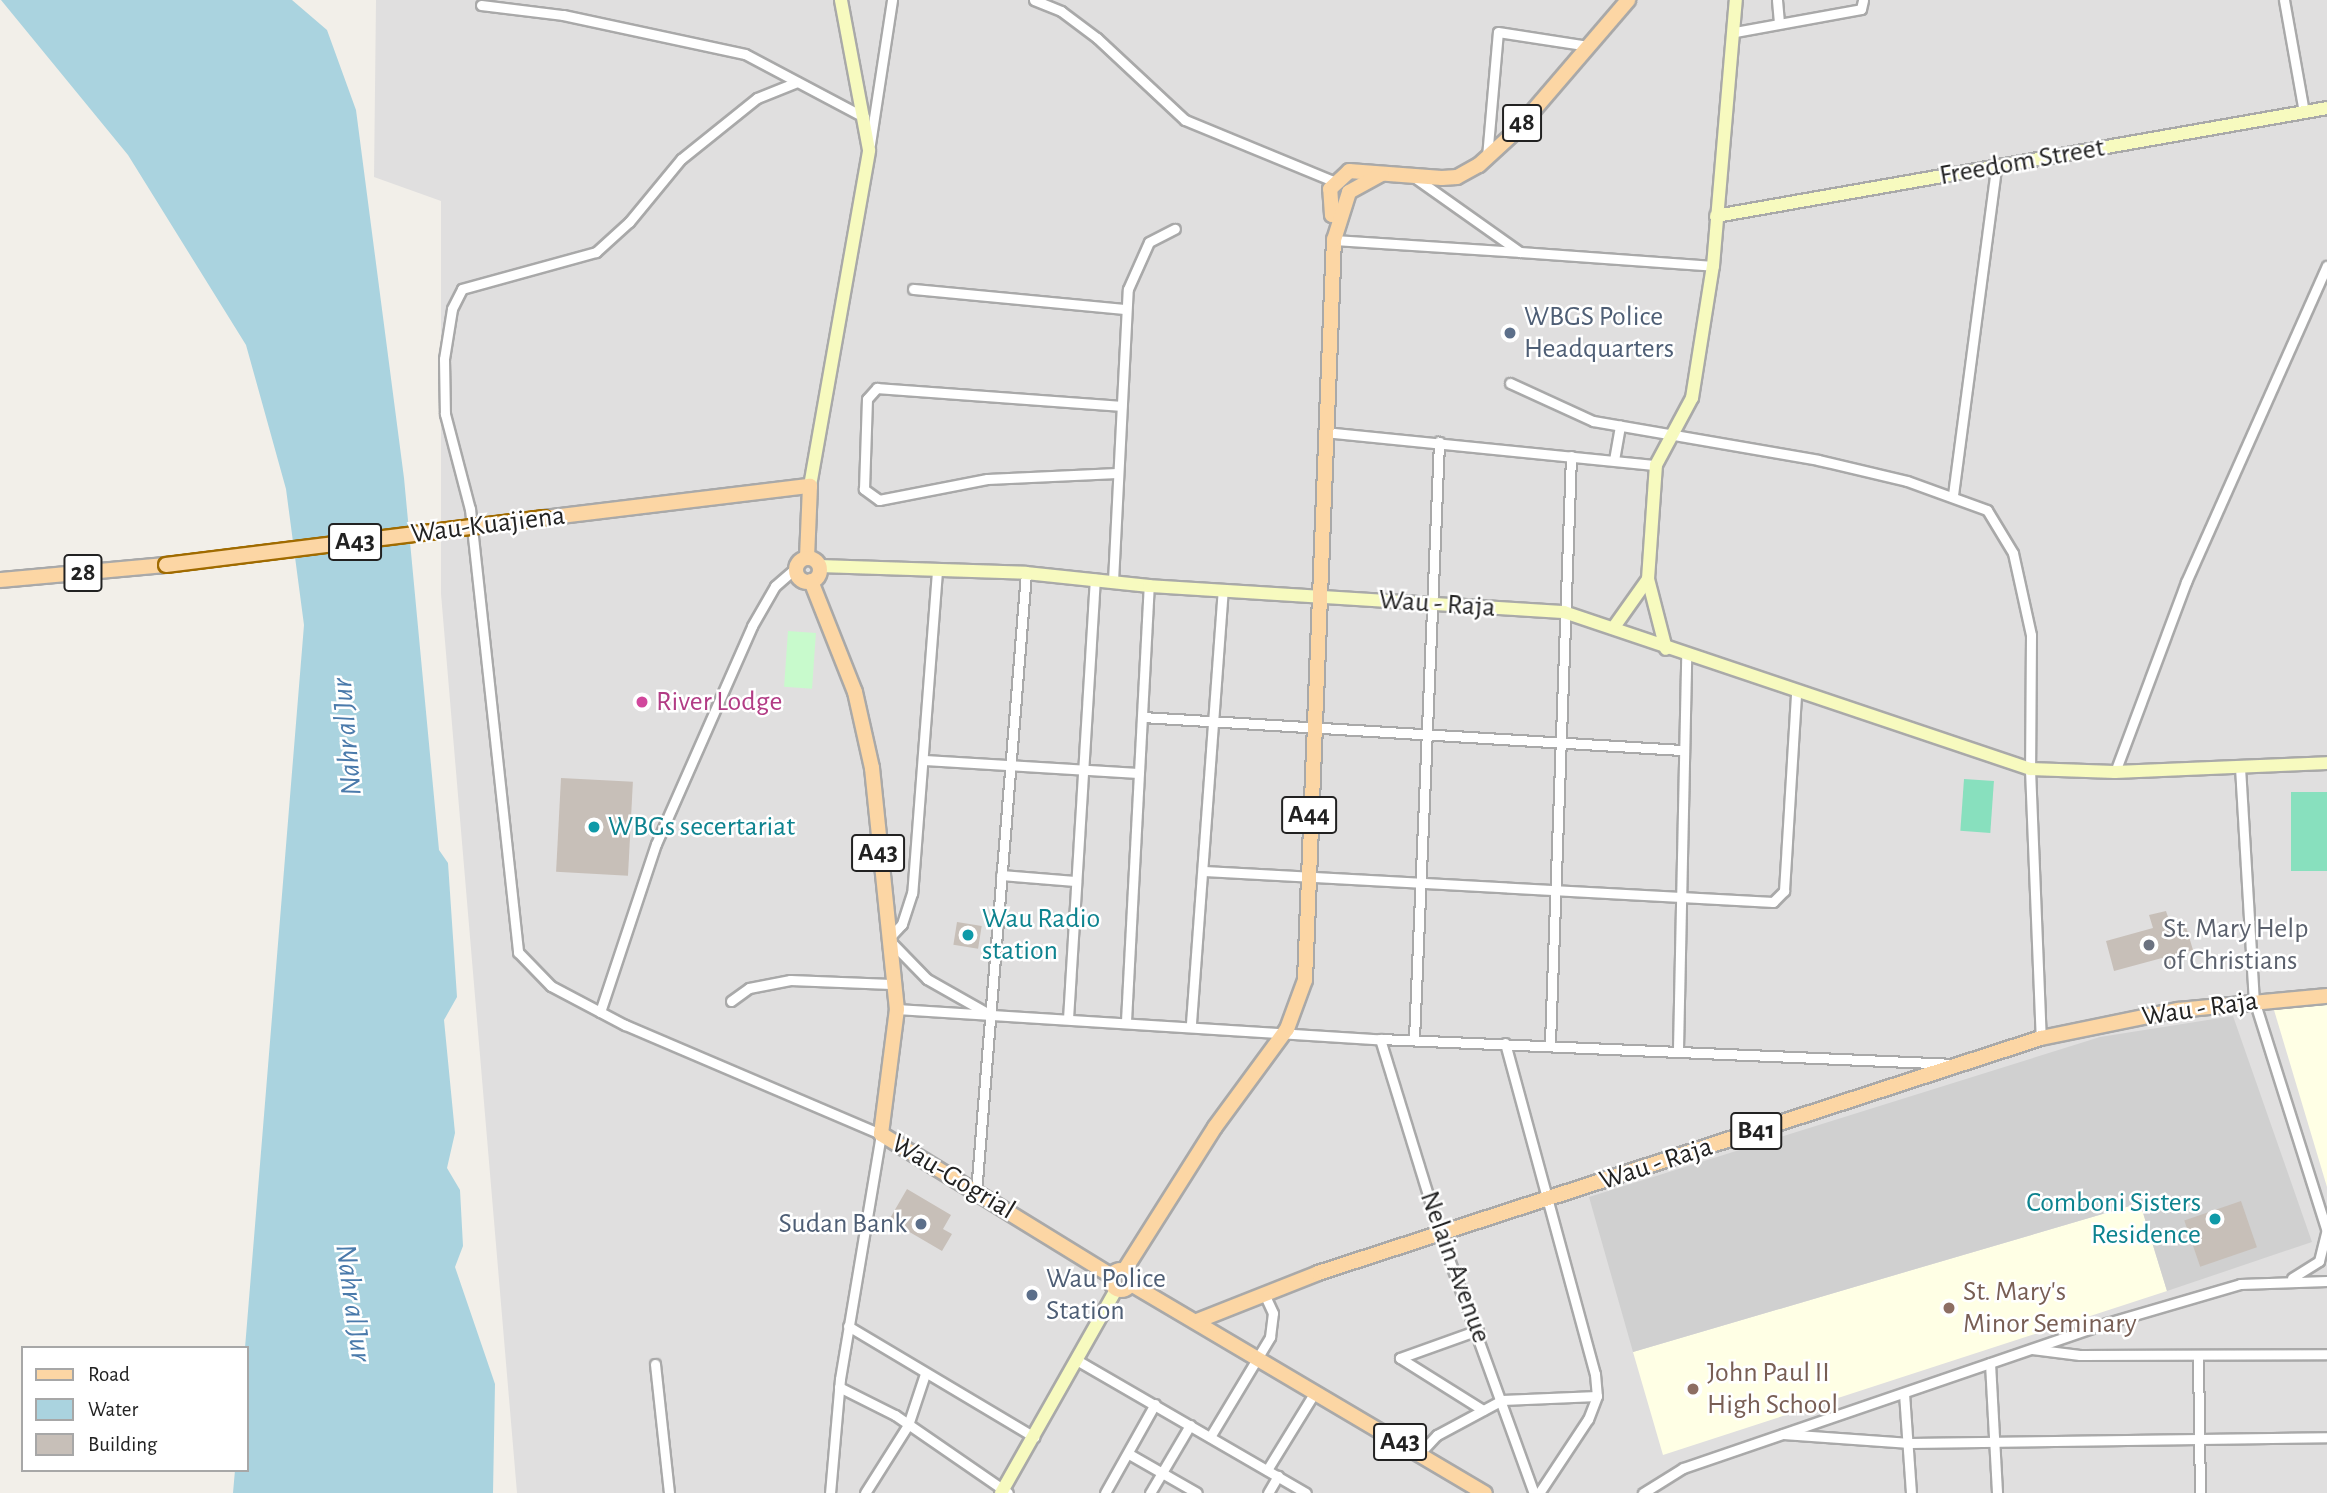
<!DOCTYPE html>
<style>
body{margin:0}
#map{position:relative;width:2327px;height:1493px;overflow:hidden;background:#f2efe9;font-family:"Alegreya Sans",sans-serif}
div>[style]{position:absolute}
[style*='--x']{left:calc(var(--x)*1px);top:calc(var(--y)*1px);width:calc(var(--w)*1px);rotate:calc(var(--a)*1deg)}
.residential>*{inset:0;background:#e0dfdf}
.education>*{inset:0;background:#ffffe5}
.religious>*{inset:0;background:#d0d0d0}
.park>*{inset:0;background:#c8facc;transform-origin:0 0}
.pitch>*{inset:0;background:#88e0be;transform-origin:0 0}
.water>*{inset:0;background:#aad3df}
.building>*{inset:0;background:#c7bfb8;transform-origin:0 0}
.roads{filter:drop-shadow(2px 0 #a9a9a9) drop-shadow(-2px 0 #a9a9a9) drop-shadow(0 2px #a9a9a9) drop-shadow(0 -2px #a9a9a9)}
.street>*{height:9px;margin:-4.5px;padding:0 4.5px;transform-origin:4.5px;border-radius:4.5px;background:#fff}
.secondary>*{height:12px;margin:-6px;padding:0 6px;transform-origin:6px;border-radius:6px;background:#f7fabf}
.primary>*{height:14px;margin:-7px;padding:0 7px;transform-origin:7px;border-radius:7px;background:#fcd6a4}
.primary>.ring{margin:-7px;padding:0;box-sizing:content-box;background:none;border:14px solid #fcd6a4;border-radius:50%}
.bridges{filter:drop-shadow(2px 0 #a06b00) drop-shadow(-2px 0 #a06b00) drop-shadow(0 2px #a06b00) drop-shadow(0 -2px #a06b00)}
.primary-bridge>*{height:14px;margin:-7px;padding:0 7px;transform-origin:7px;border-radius:7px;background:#fcd6a4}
.dots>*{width:19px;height:19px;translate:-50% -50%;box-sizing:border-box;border:4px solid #fff;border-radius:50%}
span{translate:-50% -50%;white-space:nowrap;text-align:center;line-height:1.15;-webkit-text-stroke:5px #fff;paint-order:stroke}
.shield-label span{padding:2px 5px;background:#fff;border:2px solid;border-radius:5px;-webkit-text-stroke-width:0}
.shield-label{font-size:26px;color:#222;font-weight:700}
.street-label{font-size:28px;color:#222}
.service-label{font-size:28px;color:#4e5e75}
.left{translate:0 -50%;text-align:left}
.right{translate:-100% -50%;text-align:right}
.hotel-label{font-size:28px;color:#b23c85}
.culture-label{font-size:28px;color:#0d838f}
.worship-label{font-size:28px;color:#5b616d}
.education-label{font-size:28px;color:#785e54}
.water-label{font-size:30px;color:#4a7aab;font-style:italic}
.legend{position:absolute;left:21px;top:1346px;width:228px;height:126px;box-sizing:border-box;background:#fff;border:2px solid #a7a7a7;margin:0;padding:9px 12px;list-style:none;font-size:21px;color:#222}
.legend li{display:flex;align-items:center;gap:14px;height:35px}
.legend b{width:35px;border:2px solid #a7a7a7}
</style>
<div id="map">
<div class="residential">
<i style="clip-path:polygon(376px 0,2327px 0,2327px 1493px,517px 1493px,441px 594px,441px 201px,374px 177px)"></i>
</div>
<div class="education">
<i style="clip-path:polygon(2327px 1005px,2327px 1187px,2274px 1010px)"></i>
<i style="clip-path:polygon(2140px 1203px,2167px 1291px,1663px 1455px,1633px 1352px)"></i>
</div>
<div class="religious">
<i style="clip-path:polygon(2233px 1016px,2312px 1242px,2167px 1291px,2140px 1203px,1633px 1352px,1589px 1197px,2100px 1037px)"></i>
</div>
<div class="park">
<i style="left:788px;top:631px;width:28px;height:56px;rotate:4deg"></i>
</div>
<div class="pitch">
<i style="left:1964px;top:779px;width:30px;height:52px;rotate:4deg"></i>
<i style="left:2327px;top:792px;width:79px;height:36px;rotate:90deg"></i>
</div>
<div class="water">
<i style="clip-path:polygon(1px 0,292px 0,327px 30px,356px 110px,404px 478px,439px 850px,448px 863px,457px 997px,444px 1020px,455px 1133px,447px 1168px,460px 1190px,463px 1246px,455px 1267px,495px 1384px,493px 1493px,233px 1493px,235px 1470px,247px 1470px,245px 1348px,304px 625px,286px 489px,246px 345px,128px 155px)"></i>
</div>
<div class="building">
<i style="left:561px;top:778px;width:72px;height:94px;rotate:3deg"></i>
<i style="clip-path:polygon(2166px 911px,2170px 923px,2184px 920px,2193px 950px,2178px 954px,2181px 964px,2164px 969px,2162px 958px,2114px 971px,2106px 941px,2153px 928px,2149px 915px)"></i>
<i style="left:957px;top:922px;width:25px;height:23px;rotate:9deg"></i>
<i style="clip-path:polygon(907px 1189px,951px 1215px,943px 1229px,952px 1234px,942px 1251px,889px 1220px)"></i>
<i style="left:2241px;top:1201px;width:49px;height:60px;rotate:71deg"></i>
</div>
<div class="roads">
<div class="street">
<i style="--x:1034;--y:0;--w:29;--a:22"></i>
<i style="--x:1061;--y:11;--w:45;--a:36.9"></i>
<i style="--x:1097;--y:38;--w:120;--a:43"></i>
<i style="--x:1185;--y:120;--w:160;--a:22.4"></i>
<i style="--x:1777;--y:0;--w:23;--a:85"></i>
<i style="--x:2284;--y:0;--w:114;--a:79.9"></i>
<i style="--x:481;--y:5;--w:83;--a:7"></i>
<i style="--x:563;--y:15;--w:186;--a:12.1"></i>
<i style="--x:745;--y:54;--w:135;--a:27.9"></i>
<i style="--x:1735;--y:32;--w:128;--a:-10.3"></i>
<i style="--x:1861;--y:9;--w:9;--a:-77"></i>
<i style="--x:797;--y:82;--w:43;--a:158.2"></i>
<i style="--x:757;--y:98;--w:97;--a:141.2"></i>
<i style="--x:681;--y:159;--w:82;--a:129.5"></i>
<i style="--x:629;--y:222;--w:45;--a:137.7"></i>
<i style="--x:596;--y:252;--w:139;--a:164.6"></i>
<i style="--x:462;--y:289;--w:22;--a:117"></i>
<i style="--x:452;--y:309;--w:51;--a:99.1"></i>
<i style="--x:444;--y:359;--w:55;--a:89"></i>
<i style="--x:445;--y:414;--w:98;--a:75.3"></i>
<i style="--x:470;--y:509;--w:446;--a:83.8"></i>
<i style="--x:518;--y:952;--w:47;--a:45.9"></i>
<i style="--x:551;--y:986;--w:84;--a:27.8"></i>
<i style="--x:625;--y:1025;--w:278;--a:23.1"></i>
<i style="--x:881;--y:1134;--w:248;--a:99.5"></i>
<i style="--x:840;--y:1379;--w:114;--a:95"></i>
<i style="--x:870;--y:144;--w:146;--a:-81.3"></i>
<i style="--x:1487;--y:157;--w:125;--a:-85"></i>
<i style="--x:1498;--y:32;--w:91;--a:8.8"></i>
<i style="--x:1414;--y:177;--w:130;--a:35.3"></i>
<i style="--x:1520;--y:252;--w:194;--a:4.1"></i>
<i style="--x:1334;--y:240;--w:184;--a:3.7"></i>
<i style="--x:913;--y:289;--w:213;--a:5.4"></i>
<i style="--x:1510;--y:383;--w:91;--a:24.6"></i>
<i style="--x:1593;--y:421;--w:228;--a:9.8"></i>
<i style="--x:1818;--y:460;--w:91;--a:13.3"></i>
<i style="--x:1907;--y:481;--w:85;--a:19.9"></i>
<i style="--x:1987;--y:510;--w:50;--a:58.8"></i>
<i style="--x:2013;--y:553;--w:84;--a:77.6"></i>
<i style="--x:2031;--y:635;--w:134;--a:90.4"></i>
<i style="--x:2030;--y:769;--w:269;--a:87.7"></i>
<i style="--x:1324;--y:432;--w:334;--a:5.7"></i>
<i style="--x:1614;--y:460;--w:35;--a:-80"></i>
<i style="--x:1117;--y:473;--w:130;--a:177.4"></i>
<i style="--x:987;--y:479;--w:110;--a:169"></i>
<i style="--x:879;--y:500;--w:19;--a:-144"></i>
<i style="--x:864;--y:489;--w:90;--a:-88.1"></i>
<i style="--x:867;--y:399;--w:15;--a:-48"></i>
<i style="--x:877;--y:388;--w:245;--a:4.2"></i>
<i style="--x:1953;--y:495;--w:331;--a:-82.5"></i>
<i style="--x:937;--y:571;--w:323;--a:94.4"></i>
<i style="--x:912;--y:893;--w:33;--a:108"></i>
<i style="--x:902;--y:924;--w:21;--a:133"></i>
<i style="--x:888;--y:939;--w:56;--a:45.7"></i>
<i style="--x:927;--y:979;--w:69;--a:29.5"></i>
<i style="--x:1113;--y:581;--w:292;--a:-87.1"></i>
<i style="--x:1128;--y:289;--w:51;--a:-65.9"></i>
<i style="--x:1149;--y:242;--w:29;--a:-27"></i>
<i style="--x:1142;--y:717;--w:541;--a:3.5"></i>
<i style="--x:925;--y:760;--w:213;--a:3.5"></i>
<i style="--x:2240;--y:767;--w:233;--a:86.6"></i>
<i style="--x:2254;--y:1000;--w:242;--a:72.5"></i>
<i style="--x:2115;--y:772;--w:203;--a:-69.5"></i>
<i style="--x:2186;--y:582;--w:346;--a:-66"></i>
<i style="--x:1204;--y:871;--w:570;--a:3.12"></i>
<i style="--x:1773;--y:902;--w:16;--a:-45"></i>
<i style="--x:1784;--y:891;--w:197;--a:-86.5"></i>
<i style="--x:1001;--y:875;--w:74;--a:4.6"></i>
<i style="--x:731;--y:1001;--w:22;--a:-36"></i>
<i style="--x:749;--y:988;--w:42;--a:-11"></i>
<i style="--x:790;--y:980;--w:101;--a:2.3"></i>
<i style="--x:897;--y:1009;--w:484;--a:3.6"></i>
<i style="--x:1380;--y:1039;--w:575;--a:2.49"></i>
<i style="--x:600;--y:1012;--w:177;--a:-71.6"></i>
<i style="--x:656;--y:844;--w:238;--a:-66.2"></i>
<i style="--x:752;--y:626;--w:46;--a:-60.1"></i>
<i style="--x:775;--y:586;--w:28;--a:-41"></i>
<i style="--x:1068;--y:1019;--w:441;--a:-86.5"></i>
<i style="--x:1126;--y:1021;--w:436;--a:-87"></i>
<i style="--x:1191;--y:1023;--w:433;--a:-85.8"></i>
<i style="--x:1380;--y:1039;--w:204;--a:72.9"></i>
<i style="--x:1440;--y:1234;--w:276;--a:70.1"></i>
<i style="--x:1414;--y:1039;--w:598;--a:-87.6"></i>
<i style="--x:1505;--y:1043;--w:343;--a:74.8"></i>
<i style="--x:1595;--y:1374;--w:22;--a:85"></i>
<i style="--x:1597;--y:1396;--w:25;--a:111"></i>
<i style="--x:1588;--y:1419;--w:89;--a:123.5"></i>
<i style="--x:1550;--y:1043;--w:587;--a:-87.95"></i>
<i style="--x:1678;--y:1049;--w:392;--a:-88.8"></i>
<i style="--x:976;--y:1193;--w:622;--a:-85.39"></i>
<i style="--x:2292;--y:1278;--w:32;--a:-32"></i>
<i style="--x:2319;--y:1261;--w:33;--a:-76"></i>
<i style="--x:848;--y:1326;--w:217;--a:30.8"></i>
<i style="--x:1478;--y:1330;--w:83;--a:160.3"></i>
<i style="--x:1400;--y:1358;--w:98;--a:32.1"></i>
<i style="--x:2032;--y:1349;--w:48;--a:7.1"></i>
<i style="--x:2080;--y:1355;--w:247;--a:-0.2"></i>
<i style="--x:2198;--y:1355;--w:138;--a:89.2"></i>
<i style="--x:1080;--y:1362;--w:261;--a:30.1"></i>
<i style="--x:1990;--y:1363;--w:130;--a:86.9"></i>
<i style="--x:655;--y:1364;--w:130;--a:83.8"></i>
<i style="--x:839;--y:1387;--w:63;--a:26.6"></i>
<i style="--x:895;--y:1415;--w:137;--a:34.6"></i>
<i style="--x:1904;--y:1393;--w:100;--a:86"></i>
<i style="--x:1783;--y:1434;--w:127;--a:4.1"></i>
<i style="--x:1910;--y:1443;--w:417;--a:-0.8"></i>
<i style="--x:1210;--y:1437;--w:117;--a:-59"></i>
<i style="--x:1270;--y:1337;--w:24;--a:-83"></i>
<i style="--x:1273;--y:1313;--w:23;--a:-115"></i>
<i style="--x:1420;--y:1453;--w:25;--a:-47"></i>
<i style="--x:1437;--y:1435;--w:74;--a:-28.3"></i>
<i style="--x:1502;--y:1400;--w:95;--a:-2.4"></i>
<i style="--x:1129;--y:1454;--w:78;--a:29.8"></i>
<i style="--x:1267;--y:1470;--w:92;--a:-58.4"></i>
<i style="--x:865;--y:1493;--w:80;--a:-57.7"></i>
<i style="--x:908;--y:1425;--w:54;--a:-71.6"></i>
<i style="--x:1105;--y:1493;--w:102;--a:-60.7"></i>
<i style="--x:1150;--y:1493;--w:79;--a:-59.5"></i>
<i style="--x:1268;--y:1493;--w:20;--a:-60"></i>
<i style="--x:1643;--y:1493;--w:47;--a:-32"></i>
<i style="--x:1683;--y:1468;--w:448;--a:-18.9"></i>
<i style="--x:2107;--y:1323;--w:139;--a:-16.3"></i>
<i style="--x:2240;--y:1284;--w:87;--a:-2"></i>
</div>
<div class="secondary">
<i style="--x:1716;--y:216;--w:620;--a:-10.02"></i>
<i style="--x:810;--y:486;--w:341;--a:-80"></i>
<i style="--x:869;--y:150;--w:153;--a:-100.6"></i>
<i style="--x:819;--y:566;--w:207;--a:1.9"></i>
<i style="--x:1026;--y:573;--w:124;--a:6"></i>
<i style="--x:1149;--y:586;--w:416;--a:3.6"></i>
<i style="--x:1564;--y:612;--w:492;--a:18.6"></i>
<i style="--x:2030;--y:769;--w:85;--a:2"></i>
<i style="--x:2115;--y:772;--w:212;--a:-2.4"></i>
<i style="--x:1648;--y:579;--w:72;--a:75.6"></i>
<i style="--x:1614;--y:627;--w:59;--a:-54.7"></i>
<i style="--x:1648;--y:579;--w:114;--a:-86"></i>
<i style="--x:1656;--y:465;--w:76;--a:-61.8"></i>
<i style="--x:1692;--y:398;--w:134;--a:-81"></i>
<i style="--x:1713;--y:266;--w:267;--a:-85.1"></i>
<i style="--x:1001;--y:1493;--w:233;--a:-60.5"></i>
</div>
<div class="primary">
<i style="--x:1339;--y:214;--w:7;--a:172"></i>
<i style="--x:1332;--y:215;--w:26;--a:-94"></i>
<i style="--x:1330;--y:189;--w:26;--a:-43"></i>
<i style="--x:1349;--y:171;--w:93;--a:4.3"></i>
<i style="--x:1442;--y:178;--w:15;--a:-4"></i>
<i style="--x:1457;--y:177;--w:25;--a:-29"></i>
<i style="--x:1479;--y:165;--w:49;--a:-42.5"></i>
<i style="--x:1515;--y:132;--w:174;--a:-49.4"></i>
<i style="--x:544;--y:518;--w:268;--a:-6.9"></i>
<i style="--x:810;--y:486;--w:72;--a:92.4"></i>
<i class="ring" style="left:796px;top:558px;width:10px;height:10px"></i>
<i style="--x:0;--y:580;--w:167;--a:-5.2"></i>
<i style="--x:811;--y:581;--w:119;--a:68.4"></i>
<i style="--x:855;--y:692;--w:78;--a:77.4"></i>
<i style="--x:872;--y:768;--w:242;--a:84.1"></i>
<i style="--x:897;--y:1009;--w:126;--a:97.3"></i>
<i style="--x:881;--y:1134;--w:271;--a:31.6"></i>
<i class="ring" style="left:1111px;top:1270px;width:6px;height:6px"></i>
<i style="--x:1124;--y:1271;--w:170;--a:-57.7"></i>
<i style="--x:1215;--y:1127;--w:122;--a:-53.7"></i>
<i style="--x:1287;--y:1029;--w:52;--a:-69.8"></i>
<i style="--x:1305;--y:980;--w:741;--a:-87.76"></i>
<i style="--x:1334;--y:240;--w:50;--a:-72.6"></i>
<i style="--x:1349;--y:192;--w:37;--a:-29"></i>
<i style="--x:1131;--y:1284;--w:411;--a:30.6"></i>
<i style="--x:1197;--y:1321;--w:130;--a:-21.6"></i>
<i style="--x:1318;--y:1273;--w:760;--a:-18.01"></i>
<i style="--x:2041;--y:1038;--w:140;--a:-11.6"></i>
<i style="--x:2178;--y:1010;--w:150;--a:-5.4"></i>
</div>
</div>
<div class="bridges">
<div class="primary-bridge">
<i style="--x:166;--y:565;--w:381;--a:-7.1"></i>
</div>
</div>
<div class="dots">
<i style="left:1510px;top:333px;background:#5c6f8a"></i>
<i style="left:642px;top:702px;background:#d1479c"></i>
<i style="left:594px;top:827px;background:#0f9aa8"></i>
<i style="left:968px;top:935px;background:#0f9aa8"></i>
<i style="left:2149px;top:945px;background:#6b7280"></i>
<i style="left:2215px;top:1219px;background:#0f9aa8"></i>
<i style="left:921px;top:1224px;background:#5c6f8a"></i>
<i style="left:1032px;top:1295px;background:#5c6f8a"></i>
<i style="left:1949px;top:1308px;background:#8d6e63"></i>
<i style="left:1693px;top:1389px;background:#8d6e63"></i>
</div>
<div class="shield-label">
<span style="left:1522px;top:123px">48</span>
<span style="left:355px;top:542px">A43</span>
<span style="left:83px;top:573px">28</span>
<span style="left:1309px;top:815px">A44</span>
<span style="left:878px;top:853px">A43</span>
<span style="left:1756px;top:1131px">B41</span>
<span style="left:1400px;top:1442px">A43</span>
</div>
<div class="street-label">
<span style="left:2022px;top:162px;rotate:-10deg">Freedom Street</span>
<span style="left:488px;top:525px;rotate:-7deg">Wau-Kuajiena</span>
<span style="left:1437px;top:604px;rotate:4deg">Wau - Raja</span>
<span style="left:2200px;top:1009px;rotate:-8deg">Wau - Raja</span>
<span style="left:1656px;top:1164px;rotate:-18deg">Wau - Raja</span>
<span style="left:953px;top:1177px;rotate:31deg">Wau-Gogrial</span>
<span style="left:1455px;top:1267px;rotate:70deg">Nelain Avenue</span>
</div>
<div class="service-label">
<span class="left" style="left:1524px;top:333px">WBGS Police<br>Headquarters</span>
<span class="right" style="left:907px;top:1224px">Sudan Bank</span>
<span class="left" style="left:1046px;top:1295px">Wau Police<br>Station</span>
</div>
<div class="hotel-label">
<span class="left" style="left:656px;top:702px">River Lodge</span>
</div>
<div class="culture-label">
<span class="left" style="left:608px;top:827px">WBGs secertariat</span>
<span class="left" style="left:982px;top:935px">Wau Radio<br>station</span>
<span class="right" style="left:2201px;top:1219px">Comboni Sisters<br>Residence</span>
</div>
<div class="worship-label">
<span class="left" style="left:2163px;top:945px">St. Mary Help<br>of Christians</span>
</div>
<div class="education-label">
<span class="left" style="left:1963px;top:1308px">St. Mary's<br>Minor Seminary</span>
<span class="left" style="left:1707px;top:1389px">John Paul II<br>High School</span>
</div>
<div class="water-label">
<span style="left:347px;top:737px;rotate:-95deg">Nahr al Jur</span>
<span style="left:353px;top:1303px;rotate:82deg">Nahr al Jur</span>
</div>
<ul class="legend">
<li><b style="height:9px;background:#fcd6a4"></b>Road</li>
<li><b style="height:19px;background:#aad3df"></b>Water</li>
<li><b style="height:19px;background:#c7bfb8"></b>Building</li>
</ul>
</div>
